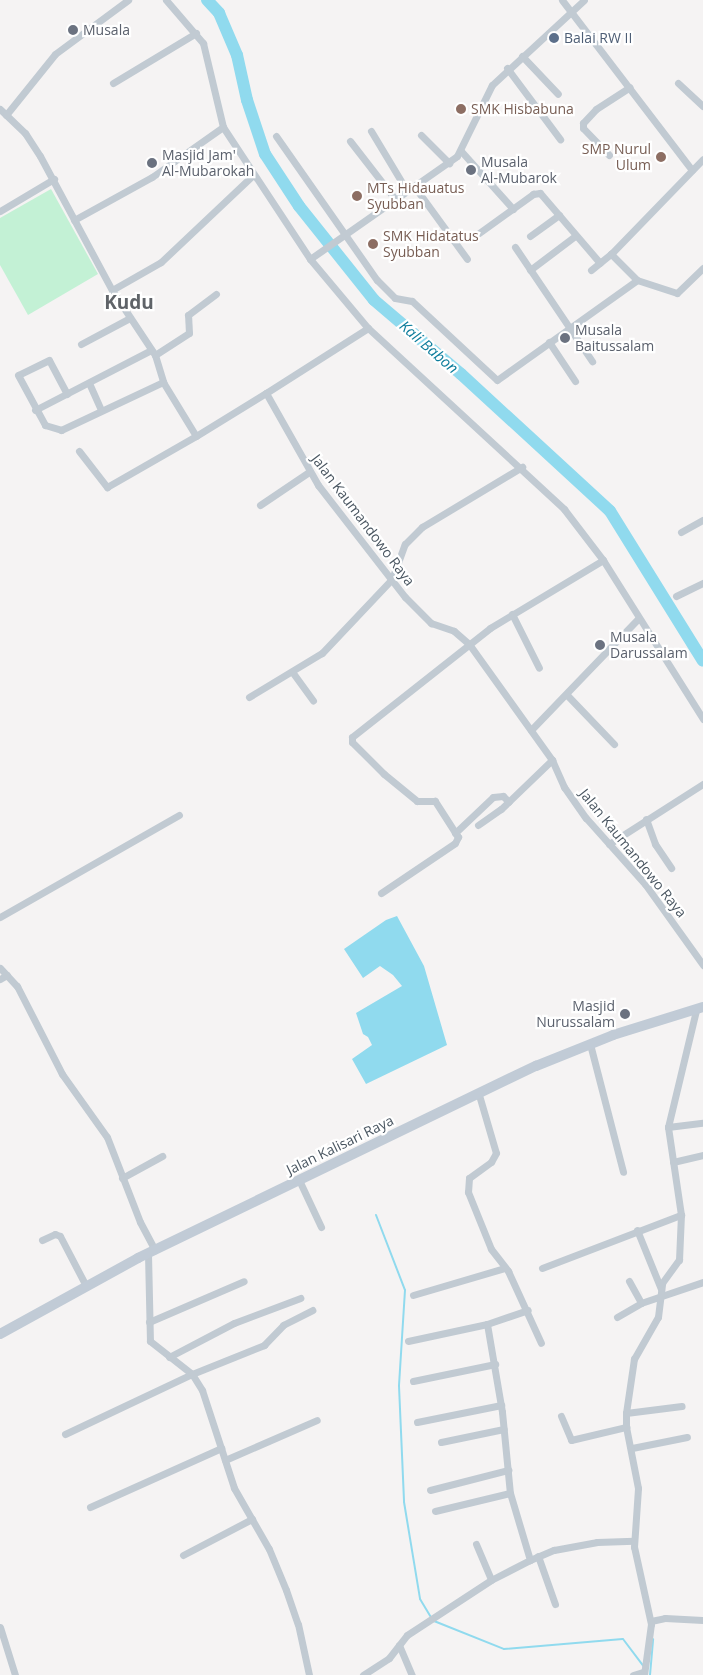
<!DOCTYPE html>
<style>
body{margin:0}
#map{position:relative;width:703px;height:1675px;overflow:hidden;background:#f5f3f3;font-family:"Open Sans",sans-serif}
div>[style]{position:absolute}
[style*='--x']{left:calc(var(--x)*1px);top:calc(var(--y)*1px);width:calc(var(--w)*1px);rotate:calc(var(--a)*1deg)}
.green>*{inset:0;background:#c3f1d5}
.water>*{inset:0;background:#90daee}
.stream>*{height:2px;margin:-1px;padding:0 1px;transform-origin:1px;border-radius:1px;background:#90daee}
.river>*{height:12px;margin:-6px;padding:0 6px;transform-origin:6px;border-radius:6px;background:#90daee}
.street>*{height:7px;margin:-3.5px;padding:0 3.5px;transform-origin:3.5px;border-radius:3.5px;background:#c1cad2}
.secondary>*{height:10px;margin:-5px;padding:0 5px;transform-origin:5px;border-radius:5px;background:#c1cbd6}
.dots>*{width:14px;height:14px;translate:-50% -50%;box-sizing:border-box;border:2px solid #fff;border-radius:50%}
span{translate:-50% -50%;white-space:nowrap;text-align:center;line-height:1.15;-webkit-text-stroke:4.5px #fff;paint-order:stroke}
.worship-label{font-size:14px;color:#5b616d}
.left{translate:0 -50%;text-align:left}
.right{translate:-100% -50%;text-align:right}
.service-label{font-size:14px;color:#4e5e75}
.education-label{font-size:14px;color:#785e54}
.street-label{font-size:14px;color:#4a5661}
.water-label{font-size:15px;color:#0c7c9b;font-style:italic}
.district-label{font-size:19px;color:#5f6368;font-weight:700}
</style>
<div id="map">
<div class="green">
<i style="clip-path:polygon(51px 189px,98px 274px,28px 315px,0 265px,0 218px)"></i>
</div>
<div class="water">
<i style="clip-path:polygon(397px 916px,424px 966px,447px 1045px,366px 1084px,352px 1059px,372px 1045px,368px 1037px,363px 1034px,356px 1013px,402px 986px,393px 975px,380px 966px,363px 978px,344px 949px,386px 920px)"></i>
</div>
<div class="stream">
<i style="--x:376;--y:1215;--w:80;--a:68.9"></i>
<i style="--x:405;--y:1290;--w:96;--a:93.6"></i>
<i style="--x:399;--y:1386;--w:116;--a:87.5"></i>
<i style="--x:404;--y:1502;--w:98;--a:80.6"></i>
<i style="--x:420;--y:1599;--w:21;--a:59"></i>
<i style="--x:434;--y:1621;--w:75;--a:21.8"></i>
<i style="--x:504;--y:1649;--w:119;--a:-4.8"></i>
<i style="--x:623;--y:1639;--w:34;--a:53"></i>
<i style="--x:650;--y:1675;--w:36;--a:-85"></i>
</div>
<div class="river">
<i style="--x:207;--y:0;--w:18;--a:47"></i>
<i style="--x:219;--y:13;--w:46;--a:66.8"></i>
<i style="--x:237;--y:55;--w:46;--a:77.5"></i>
<i style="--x:247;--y:100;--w:57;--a:71.6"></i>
<i style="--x:265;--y:154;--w:62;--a:56.8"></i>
<i style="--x:299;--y:206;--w:120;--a:51.4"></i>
<i style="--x:374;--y:300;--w:114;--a:40.4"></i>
<i style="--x:461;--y:374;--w:202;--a:42.6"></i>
<i style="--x:610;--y:511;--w:176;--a:58.2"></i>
</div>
<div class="street">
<i style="--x:166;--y:0;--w:57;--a:49.3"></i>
<i style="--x:203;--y:43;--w:86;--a:76.6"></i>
<i style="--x:223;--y:127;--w:158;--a:56.6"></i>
<i style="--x:310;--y:259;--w:90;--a:50"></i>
<i style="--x:368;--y:328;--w:267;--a:42.7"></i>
<i style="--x:564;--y:509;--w:64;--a:52.6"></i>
<i style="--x:603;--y:560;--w:188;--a:57.8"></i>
<i style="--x:562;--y:0;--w:214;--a:52.6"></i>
<i style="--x:522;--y:56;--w:52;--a:46.5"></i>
<i style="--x:507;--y:68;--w:89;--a:53.3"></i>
<i style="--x:113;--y:83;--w:97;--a:-31.1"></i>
<i style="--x:678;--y:83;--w:34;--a:43"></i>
<i style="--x:0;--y:109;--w:35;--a:44"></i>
<i style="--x:25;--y:133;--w:27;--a:57"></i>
<i style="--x:40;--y:156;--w:152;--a:61.8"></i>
<i style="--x:112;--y:290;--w:78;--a:56.5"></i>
<i style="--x:155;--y:355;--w:28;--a:73"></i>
<i style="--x:163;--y:382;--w:63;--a:58.6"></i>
<i style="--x:196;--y:436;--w:82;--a:-31.6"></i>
<i style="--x:266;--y:393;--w:106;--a:60.5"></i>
<i style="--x:318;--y:485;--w:142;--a:52.2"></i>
<i style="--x:405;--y:597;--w:37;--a:45"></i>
<i style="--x:431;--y:623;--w:24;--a:19"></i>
<i style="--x:454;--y:631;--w:20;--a:41"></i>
<i style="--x:469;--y:644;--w:143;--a:54.4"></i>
<i style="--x:552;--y:760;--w:30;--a:66"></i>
<i style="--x:564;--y:787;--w:38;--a:55"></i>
<i style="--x:586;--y:818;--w:89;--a:48.2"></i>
<i style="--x:645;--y:884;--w:100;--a:54.4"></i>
<i style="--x:6;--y:115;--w:78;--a:-51.2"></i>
<i style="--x:55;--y:54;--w:91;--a:-36.5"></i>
<i style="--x:371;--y:131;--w:70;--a:59"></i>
<i style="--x:421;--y:135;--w:40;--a:45"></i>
<i style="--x:276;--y:136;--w:176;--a:55"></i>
<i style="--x:377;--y:280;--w:25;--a:45"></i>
<i style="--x:395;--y:298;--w:17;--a:10"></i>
<i style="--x:412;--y:301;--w:116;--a:42.9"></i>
<i style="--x:497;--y:380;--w:172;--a:-35.5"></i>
<i style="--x:637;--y:280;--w:37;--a:-135"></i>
<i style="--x:611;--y:254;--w:132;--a:-45.9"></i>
<i style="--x:350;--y:141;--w:73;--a:52.2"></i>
<i style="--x:461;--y:151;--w:78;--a:48.1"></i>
<i style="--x:609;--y:155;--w:37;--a:-134"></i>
<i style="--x:583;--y:128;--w:5;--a:-90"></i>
<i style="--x:583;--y:123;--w:19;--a:-47"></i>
<i style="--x:596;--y:109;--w:40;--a:-32.9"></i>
<i style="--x:414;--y:186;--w:90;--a:54"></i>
<i style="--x:0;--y:211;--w:63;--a:-30.7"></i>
<i style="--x:74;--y:220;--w:89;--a:-28.9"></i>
<i style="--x:152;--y:177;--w:87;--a:-35.2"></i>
<i style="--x:479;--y:233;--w:67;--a:-35.8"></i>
<i style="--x:533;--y:194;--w:7;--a:-8"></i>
<i style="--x:540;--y:193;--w:92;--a:49.4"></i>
<i style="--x:530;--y:236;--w:36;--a:-36"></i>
<i style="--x:515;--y:247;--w:138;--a:56"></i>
<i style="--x:310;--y:259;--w:179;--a:-35"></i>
<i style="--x:457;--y:156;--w:79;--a:-63.8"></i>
<i style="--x:492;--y:85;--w:125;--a:-42.7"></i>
<i style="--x:530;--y:270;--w:56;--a:-37.1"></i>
<i style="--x:591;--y:270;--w:26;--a:-39"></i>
<i style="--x:637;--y:280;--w:42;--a:18"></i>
<i style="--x:677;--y:293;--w:36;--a:-44"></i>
<i style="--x:112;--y:290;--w:56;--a:-29.7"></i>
<i style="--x:161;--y:262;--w:127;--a:-43.4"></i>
<i style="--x:549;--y:342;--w:47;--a:56.3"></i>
<i style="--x:81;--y:344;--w:55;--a:-28"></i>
<i style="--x:155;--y:355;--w:40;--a:-32.9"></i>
<i style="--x:189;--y:333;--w:18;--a:-93"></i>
<i style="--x:188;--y:315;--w:35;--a:-37"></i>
<i style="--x:89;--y:383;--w:30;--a:66"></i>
<i style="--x:266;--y:393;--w:121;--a:-32.5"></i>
<i style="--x:67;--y:394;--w:38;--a:-118"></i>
<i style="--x:49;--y:360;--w:34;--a:154"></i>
<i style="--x:18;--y:375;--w:57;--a:61.6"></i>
<i style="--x:45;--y:425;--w:17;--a:17"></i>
<i style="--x:61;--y:430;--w:113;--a:-25.2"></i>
<i style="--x:35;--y:410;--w:131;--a:-27.3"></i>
<i style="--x:79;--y:451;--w:46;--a:52.1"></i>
<i style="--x:107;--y:487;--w:103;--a:-29.8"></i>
<i style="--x:260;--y:505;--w:59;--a:-34"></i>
<i style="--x:681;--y:532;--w:25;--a:-29"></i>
<i style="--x:676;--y:596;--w:30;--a:-26"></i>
<i style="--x:512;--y:614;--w:60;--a:63.4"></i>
<i style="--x:293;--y:673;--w:34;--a:54"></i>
<i style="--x:567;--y:695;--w:68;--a:46.2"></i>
<i style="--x:249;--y:697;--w:85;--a:-31.1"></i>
<i style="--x:322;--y:653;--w:102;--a:-46.6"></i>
<i style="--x:392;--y:579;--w:37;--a:-70"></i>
<i style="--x:405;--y:544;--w:24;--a:-45"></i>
<i style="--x:422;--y:527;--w:117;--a:-31"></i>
<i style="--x:531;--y:730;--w:154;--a:-46.1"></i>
<i style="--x:646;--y:819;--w:27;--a:70"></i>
<i style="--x:655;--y:844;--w:29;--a:56"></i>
<i style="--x:478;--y:825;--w:28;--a:-35"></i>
<i style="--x:501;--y:809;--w:71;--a:-43.9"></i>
<i style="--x:455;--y:833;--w:52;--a:-43.5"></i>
<i style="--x:493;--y:797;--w:10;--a:-6"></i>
<i style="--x:503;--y:796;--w:8;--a:45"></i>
<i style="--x:609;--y:844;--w:112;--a:-32.6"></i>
<i style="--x:381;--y:893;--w:89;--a:-34"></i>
<i style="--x:455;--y:843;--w:7;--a:-63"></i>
<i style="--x:458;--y:837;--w:43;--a:-122.6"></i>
<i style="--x:435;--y:801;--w:18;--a:180"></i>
<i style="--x:417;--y:801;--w:43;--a:-140.7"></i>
<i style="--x:384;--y:774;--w:45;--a:-135"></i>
<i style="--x:352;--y:742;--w:5;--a:-90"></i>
<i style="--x:352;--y:737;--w:176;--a:-38.3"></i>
<i style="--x:490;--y:628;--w:132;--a:-31"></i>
<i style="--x:0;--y:917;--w:206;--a:-29.7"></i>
<i style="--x:0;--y:968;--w:25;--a:47"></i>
<i style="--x:17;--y:986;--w:99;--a:62.9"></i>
<i style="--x:62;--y:1074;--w:77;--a:54.5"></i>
<i style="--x:107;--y:1137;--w:91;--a:68.8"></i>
<i style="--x:140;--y:1222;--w:32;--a:62"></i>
<i style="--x:0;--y:979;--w:8;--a:-30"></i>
<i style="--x:590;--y:1044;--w:132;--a:75.5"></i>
<i style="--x:479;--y:1095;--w:60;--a:73.7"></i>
<i style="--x:496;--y:1153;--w:10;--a:119"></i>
<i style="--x:491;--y:1162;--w:27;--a:144"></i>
<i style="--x:469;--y:1178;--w:14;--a:94"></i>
<i style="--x:468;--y:1192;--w:61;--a:68"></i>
<i style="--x:491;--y:1249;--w:28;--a:52"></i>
<i style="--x:508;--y:1271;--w:79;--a:65.4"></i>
<i style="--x:668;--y:1127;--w:35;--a:-7"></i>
<i style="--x:673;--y:1162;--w:31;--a:-13"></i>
<i style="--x:122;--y:1178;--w:46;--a:-28.8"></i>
<i style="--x:299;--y:1180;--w:52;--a:64.9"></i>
<i style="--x:637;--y:1230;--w:64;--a:67.9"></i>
<i style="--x:42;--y:1240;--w:14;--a:-25"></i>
<i style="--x:55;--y:1234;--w:5;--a:22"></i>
<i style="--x:60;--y:1236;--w:56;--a:62.5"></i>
<i style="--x:148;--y:1254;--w:87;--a:88.7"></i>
<i style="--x:150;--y:1341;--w:53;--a:38.2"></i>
<i style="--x:192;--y:1374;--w:19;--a:58"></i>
<i style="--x:202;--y:1390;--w:103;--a:71.9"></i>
<i style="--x:234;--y:1488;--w:70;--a:60.2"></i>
<i style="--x:269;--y:1549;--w:44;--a:67.5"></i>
<i style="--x:286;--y:1590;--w:36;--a:71"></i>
<i style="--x:298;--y:1624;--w:52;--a:77.8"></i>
<i style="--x:542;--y:1268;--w:149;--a:-20.9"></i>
<i style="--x:629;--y:1281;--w:25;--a:61"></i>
<i style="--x:413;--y:1295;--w:96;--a:-16.4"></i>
<i style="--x:617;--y:1317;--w:28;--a:-30"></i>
<i style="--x:641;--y:1303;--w:65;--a:-18.7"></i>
<i style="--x:149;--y:1322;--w:103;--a:-23.3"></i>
<i style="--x:487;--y:1324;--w:89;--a:80.3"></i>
<i style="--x:502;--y:1412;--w:81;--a:84.4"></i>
<i style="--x:510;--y:1493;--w:70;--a:73.4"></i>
<i style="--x:408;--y:1341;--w:81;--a:-12.1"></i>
<i style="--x:487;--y:1324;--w:43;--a:-18.9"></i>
<i style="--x:169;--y:1357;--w:73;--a:-27.6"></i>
<i style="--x:234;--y:1323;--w:71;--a:-20.7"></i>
<i style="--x:413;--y:1381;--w:84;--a:-11.7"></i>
<i style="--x:626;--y:1413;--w:56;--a:-7.1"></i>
<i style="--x:561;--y:1416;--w:26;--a:67"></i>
<i style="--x:571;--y:1440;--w:57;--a:-13.3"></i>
<i style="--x:417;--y:1422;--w:86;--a:-11.4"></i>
<i style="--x:65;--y:1434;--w:140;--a:-25.3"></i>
<i style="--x:192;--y:1374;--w:78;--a:-21.9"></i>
<i style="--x:264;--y:1345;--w:28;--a:-46"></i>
<i style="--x:283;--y:1325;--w:33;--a:-27"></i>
<i style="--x:441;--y:1442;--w:64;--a:-11.7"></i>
<i style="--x:632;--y:1448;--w:56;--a:-11.3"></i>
<i style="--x:225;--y:1460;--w:100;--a:-23.5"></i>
<i style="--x:430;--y:1490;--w:81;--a:-14.4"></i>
<i style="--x:90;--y:1507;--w:144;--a:-24.2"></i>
<i style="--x:435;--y:1511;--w:77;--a:-13.5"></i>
<i style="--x:476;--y:1544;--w:39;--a:67"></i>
<i style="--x:183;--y:1555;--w:78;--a:-27.6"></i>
<i style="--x:538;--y:1556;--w:51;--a:70.5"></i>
<i style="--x:651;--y:1621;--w:14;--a:-12"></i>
<i style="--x:665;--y:1618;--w:38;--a:3"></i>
<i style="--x:0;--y:1627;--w:50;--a:72.6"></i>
<i style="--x:399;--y:1645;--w:33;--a:67"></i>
<i style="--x:363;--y:1675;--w:31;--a:-33"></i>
<i style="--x:389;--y:1658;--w:29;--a:-52"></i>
<i style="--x:407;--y:1635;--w:100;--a:-33.2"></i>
<i style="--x:491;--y:1580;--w:44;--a:-27.1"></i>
<i style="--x:530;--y:1560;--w:26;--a:-23"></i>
<i style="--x:554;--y:1550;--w:44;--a:-10.5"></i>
<i style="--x:597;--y:1542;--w:37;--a:-2"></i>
<i style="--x:633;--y:1675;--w:10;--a:-17"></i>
<i style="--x:644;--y:1675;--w:51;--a:-82.2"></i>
<i style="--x:651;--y:1624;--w:79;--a:-102.4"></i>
<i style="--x:634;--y:1547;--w:59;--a:-86.1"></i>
<i style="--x:638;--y:1488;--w:62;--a:-101.1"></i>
<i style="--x:626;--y:1427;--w:14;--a:-90"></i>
<i style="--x:626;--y:1413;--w:55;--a:-81.6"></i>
<i style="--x:634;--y:1359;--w:48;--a:-60.3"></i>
<i style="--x:658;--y:1317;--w:34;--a:-83"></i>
<i style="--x:662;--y:1283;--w:29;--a:-54"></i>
<i style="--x:679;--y:1260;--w:45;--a:-87.5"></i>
<i style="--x:681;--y:1215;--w:89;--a:-98.4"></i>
<i style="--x:668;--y:1127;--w:120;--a:-76.5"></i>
</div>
<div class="secondary">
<i style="--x:0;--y:1334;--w:158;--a:-28.8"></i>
<i style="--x:138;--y:1258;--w:442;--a:-25.8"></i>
<i style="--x:536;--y:1066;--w:83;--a:-21.9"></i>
<i style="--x:613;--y:1035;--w:94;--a:-17.3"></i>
</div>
<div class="dots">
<i style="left:73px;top:30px;background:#6b7280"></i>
<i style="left:554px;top:38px;background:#5c6f8a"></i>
<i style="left:461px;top:109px;background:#8d6e63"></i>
<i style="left:661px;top:157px;background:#8d6e63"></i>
<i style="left:152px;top:163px;background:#6b7280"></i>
<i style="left:471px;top:170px;background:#6b7280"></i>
<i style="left:357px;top:196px;background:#8d6e63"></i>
<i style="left:373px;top:244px;background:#8d6e63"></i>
<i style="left:565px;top:338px;background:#6b7280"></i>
<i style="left:600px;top:645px;background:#6b7280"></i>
<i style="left:625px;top:1014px;background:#6b7280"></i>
</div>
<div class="worship-label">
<span class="left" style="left:83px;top:30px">Musala</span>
<span class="left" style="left:162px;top:163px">Masjid Jam'<br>Al-Mubarokah</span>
<span class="left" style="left:481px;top:170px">Musala<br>Al-Mubarok</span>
<span class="left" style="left:575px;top:338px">Musala<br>Baitussalam</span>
<span class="left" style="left:610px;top:645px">Musala<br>Darussalam</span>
<span class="right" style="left:615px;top:1014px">Masjid<br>Nurussalam</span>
</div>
<div class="service-label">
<span class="left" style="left:564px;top:38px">Balai RW II</span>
</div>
<div class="education-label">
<span class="left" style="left:471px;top:109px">SMK Hisbabuna</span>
<span class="right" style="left:651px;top:157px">SMP Nurul<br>Ulum</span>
<span class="left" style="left:367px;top:196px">MTs Hidauatus<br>Syubban</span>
<span class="left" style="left:383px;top:244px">SMK Hidatatus<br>Syubban</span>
</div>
<div class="street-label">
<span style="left:363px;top:520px;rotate:53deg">Jalan Kaumandowo Raya</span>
<span style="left:633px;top:853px;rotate:51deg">Jalan Kaumandowo Raya</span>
<span style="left:340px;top:1145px;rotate:-26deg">Jalan Kalisari Raya</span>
</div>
<div class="water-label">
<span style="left:429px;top:347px;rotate:41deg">Kali Babon</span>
</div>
<div class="district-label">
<span style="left:129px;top:303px">Kudu</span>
</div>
</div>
